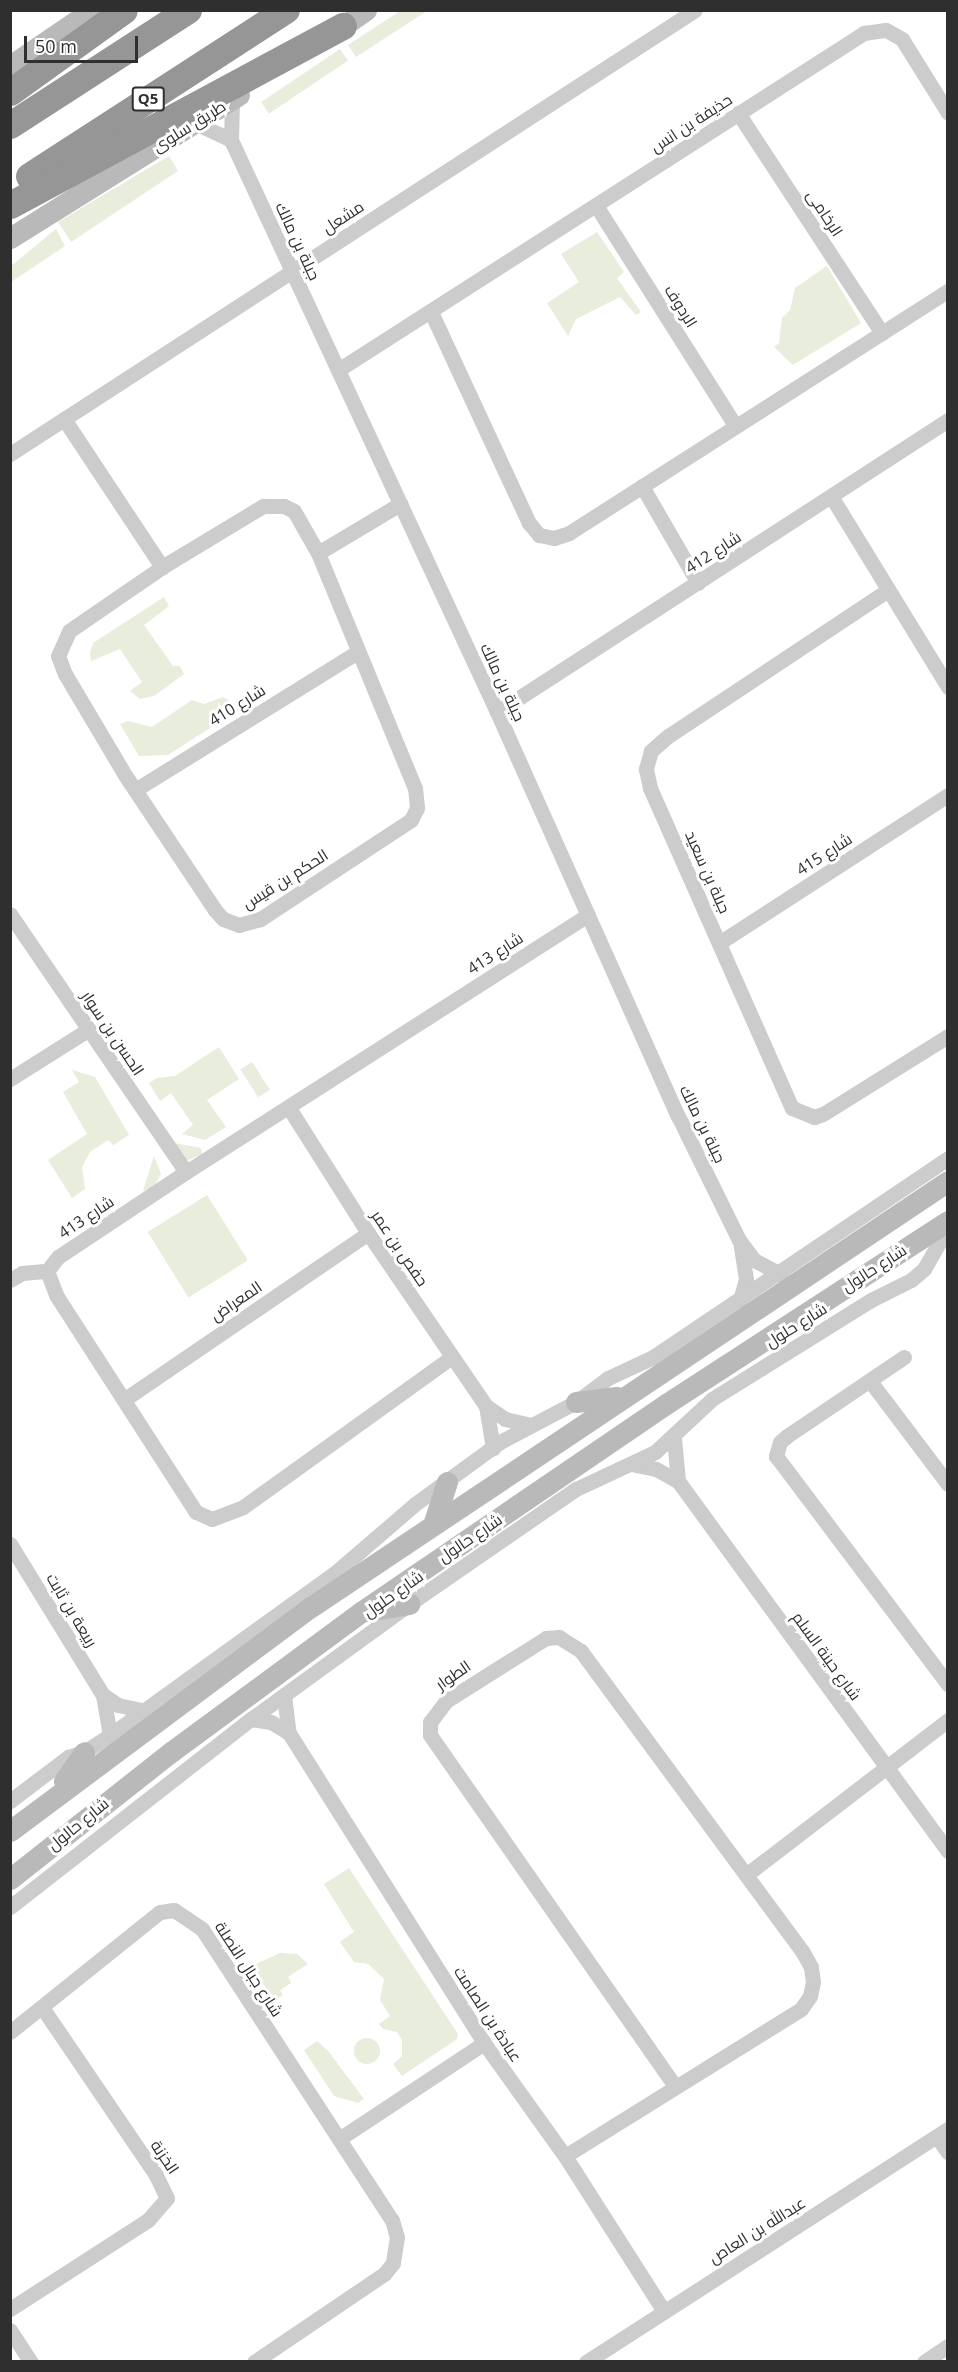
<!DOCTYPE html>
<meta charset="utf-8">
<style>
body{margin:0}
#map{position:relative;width:958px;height:2372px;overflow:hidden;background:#fff;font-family:"Open Sans",Cairo,sans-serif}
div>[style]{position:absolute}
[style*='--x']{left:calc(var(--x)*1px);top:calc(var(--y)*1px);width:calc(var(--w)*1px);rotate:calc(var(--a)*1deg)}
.green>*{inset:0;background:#e8eddc;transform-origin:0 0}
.round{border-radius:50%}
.street>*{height:15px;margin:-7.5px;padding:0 7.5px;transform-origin:7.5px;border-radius:7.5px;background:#ccc}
.secondary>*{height:21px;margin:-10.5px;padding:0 10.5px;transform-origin:10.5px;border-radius:10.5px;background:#b9b9b9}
.highway>*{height:27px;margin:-13.5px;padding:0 13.5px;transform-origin:13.5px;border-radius:13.5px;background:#969696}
span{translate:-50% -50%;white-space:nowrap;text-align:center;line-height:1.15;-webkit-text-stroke:6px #fff;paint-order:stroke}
.shield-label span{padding:2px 4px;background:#fff;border:2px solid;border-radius:4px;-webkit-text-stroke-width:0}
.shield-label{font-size:15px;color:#2f2f2f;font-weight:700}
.street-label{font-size:16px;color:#2f2f2f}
.frame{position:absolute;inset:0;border:12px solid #2f2f2f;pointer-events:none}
.scale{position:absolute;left:24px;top:36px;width:114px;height:27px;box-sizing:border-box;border:3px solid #2f2f2f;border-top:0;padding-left:8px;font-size:18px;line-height:21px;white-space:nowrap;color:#2f2f2f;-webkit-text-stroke:4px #fff;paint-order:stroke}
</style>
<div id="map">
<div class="green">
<i style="clip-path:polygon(400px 11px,427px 11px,356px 57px,348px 45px)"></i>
<i style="left:340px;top:49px;width:14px;height:95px;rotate:56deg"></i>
<i style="clip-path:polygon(169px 156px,178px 171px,71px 242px,58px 222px)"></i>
<i style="clip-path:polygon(56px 229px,65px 246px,11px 282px,11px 266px)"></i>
<i style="clip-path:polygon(597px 232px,624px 272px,617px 278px,641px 312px,636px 315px,620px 297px,576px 319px,568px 336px,547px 303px,579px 282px,561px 254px)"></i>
<i style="clip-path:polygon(827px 266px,861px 323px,793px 365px,774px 347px,779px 343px,782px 318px,790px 310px,795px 288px)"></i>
<i style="clip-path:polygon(164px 597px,169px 606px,144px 625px,173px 666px,180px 666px,184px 674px,154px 696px,140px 699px,130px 691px,142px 682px,120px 649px,91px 661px,90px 653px,93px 643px)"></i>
<i style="clip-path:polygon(223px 697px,241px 708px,168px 755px,139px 756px,120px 724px,128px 721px,152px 727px,192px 700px,204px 704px)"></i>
<i style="clip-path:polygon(219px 1047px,239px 1079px,207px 1100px,226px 1127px,205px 1140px,182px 1134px,193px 1125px,171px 1093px,160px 1101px,149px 1083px,157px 1078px,175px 1076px)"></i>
<i style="left:252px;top:1062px;width:33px;height:14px;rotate:57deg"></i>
<i style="clip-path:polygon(72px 1070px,95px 1077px,129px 1135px,113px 1145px,108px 1140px,90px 1152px,82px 1167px,85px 1189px,72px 1198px,48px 1160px,87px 1134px,63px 1092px,79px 1082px)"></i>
<i style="clip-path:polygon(174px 1143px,201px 1148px,202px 1154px,186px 1161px)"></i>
<i style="clip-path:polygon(154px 1156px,161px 1174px,154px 1187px,143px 1191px)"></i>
<i style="left:207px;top:1195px;width:77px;height:70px;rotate:58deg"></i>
<i style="clip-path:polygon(349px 1868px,458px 2034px,457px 2039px,402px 2076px,393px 2064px,402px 2056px,402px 2040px,397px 2032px,383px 2029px,379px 2024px,390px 2016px,380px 2000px,384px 1979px,368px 1964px,354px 1962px,340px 1942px,354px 1932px,324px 1884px)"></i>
<i style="clip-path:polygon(280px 1953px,297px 1954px,308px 1964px,288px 1977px,291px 1983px,280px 1990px,283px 1995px,274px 2001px,252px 1966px)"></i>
<i class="round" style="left:354px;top:2038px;width:26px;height:26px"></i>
<i style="clip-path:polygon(317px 2041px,329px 2052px,364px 2099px,358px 2103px,334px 2096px,304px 2050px)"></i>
</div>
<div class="street">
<i style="--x:232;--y:100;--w:40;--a:91.4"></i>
<i style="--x:231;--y:140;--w:631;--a:65.06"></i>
<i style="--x:497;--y:712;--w:443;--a:65.9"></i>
<i style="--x:678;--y:1116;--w:138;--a:63.8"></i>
<i style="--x:739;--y:1240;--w:25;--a:53"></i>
<i style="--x:754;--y:1260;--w:30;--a:28"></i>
<i style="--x:738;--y:113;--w:263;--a:56.8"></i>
<i style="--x:195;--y:123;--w:40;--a:25"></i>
<i style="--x:597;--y:207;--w:258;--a:57.7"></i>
<i style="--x:431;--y:312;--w:233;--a:65.1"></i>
<i style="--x:529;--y:523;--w:16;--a:50"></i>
<i style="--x:539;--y:535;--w:15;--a:11"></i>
<i style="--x:554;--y:538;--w:16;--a:-18"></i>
<i style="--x:569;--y:533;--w:450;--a:-32.6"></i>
<i style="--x:338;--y:370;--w:625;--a:-32.65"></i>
<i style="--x:864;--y:33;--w:22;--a:-8"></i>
<i style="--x:886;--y:30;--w:18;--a:29"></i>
<i style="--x:902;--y:39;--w:87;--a:58.1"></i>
<i style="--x:64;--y:419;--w:178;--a:56.5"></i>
<i style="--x:10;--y:454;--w:816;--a:-32.95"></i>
<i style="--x:642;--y:486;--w:112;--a:60"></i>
<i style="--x:831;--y:496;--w:224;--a:58.5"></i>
<i style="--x:263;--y:506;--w:21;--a:0"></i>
<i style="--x:284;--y:506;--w:11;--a:27"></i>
<i style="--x:294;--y:511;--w:48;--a:60.3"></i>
<i style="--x:318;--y:553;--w:254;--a:67.6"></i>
<i style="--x:415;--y:788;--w:20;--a:84"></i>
<i style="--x:417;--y:808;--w:13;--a:117"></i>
<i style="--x:411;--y:820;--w:181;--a:146.7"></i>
<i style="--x:260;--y:919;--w:22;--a:164"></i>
<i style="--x:239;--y:925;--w:17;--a:-159"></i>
<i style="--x:223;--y:919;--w:12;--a:-132"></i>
<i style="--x:215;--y:910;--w:162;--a:-123.7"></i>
<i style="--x:125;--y:775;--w:117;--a:-120.7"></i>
<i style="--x:65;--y:674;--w:19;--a:-111"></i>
<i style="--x:58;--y:656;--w:27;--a:-66"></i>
<i style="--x:69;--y:631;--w:113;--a:-34.5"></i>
<i style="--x:162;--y:567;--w:118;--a:-31.1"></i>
<i style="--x:318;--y:553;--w:96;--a:-30.9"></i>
<i style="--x:888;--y:590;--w:264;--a:146.4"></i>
<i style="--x:668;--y:736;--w:23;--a:139"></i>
<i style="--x:651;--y:751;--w:19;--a:106"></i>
<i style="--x:646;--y:769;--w:19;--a:78"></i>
<i style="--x:650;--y:788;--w:350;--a:66.1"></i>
<i style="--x:792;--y:1108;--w:24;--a:22"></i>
<i style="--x:814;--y:1117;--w:9;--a:-18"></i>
<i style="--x:823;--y:1114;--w:147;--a:-32"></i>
<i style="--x:497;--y:712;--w:537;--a:-32.92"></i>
<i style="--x:135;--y:790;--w:262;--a:-31.8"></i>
<i style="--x:10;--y:914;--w:312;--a:55.7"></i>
<i style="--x:719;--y:943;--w:273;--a:-32.9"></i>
<i style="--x:10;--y:1079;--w:93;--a:-32.3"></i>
<i style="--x:289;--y:1108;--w:148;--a:57.7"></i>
<i style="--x:368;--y:1233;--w:209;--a:55.7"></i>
<i style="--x:486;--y:1406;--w:23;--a:34"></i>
<i style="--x:505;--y:1419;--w:26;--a:13"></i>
<i style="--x:47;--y:1271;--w:18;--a:-52"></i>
<i style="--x:58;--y:1257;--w:154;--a:-33.6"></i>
<i style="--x:186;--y:1172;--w:477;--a:-32.6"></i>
<i style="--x:47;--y:1271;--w:26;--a:69"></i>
<i style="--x:56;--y:1295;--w:258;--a:57.2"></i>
<i style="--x:196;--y:1512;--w:17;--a:24"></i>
<i style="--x:212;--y:1519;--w:33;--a:-21"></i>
<i style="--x:243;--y:1507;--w:257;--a:-35.7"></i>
<i style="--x:10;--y:1280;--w:14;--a:-30"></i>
<i style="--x:22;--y:1273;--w:25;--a:-5"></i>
<i style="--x:740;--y:1300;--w:22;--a:-74"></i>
<i style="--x:746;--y:1279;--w:33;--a:-99"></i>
<i style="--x:904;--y:1357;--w:141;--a:146"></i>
<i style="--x:787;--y:1436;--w:9;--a:139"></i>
<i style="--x:780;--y:1442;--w:15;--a:106"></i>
<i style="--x:776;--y:1456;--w:286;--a:53"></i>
<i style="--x:870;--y:1381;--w:129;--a:52.9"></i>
<i style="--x:125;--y:1399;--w:294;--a:-34.3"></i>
<i style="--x:486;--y:1406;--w:43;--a:80.5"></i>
<i style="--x:674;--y:1438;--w:43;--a:84.7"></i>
<i style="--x:678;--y:1481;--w:458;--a:53.9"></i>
<i style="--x:631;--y:1464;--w:25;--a:11"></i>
<i style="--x:656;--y:1469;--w:25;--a:29"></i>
<i style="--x:10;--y:1544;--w:177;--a:58.4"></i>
<i style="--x:103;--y:1695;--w:18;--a:34"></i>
<i style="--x:118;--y:1705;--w:24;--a:12"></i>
<i style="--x:103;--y:1695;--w:41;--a:80.1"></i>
<i style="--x:284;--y:1695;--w:38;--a:83"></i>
<i style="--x:289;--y:1733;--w:366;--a:57.8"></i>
<i style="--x:484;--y:2043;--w:139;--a:54.4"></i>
<i style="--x:565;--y:2156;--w:183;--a:57.5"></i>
<i style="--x:251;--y:1719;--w:20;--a:9"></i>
<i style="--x:271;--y:1722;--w:21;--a:31"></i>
<i style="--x:10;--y:1801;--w:73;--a:-37.2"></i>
<i style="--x:68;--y:1757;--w:17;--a:-17"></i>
<i style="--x:84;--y:1752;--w:31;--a:-33"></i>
<i style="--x:110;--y:1735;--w:279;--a:-35.8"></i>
<i style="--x:336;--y:1572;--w:104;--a:-40.7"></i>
<i style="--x:415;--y:1504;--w:105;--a:-36.1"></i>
<i style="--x:500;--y:1442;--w:86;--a:-27.8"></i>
<i style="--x:576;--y:1402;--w:40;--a:-37"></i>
<i style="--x:608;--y:1378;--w:50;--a:-25"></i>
<i style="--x:653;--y:1357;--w:356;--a:-34"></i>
<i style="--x:746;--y:1875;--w:255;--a:-37.5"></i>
<i style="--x:10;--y:1907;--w:306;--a:-38"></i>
<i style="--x:251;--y:1719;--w:195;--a:-36"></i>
<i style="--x:409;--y:1604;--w:203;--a:-34.6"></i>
<i style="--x:576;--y:1489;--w:87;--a:-25.1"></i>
<i style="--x:655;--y:1452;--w:78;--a:-42.9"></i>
<i style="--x:712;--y:1399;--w:187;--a:-31.9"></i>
<i style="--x:871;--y:1300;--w:45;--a:-26.6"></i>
<i style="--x:911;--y:1280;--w:17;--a:-40"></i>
<i style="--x:924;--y:1269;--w:48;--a:-60.3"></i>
<i style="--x:10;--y:2032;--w:192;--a:-38.7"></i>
<i style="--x:160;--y:1912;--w:14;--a:-8"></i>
<i style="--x:174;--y:1910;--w:34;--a:34"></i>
<i style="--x:202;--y:1929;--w:348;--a:56.9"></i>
<i style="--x:392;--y:2220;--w:18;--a:74"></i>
<i style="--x:397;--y:2237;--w:26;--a:99"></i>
<i style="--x:393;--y:2263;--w:14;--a:129"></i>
<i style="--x:384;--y:2274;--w:157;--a:145.9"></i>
<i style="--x:937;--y:2137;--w:19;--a:55"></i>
<i style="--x:339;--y:2139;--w:174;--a:-33.5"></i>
<i style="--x:565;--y:2156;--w:278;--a:-31.9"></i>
<i style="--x:801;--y:2009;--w:16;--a:-55"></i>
<i style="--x:810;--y:1996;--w:14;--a:-78"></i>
<i style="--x:813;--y:1982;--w:15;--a:-98"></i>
<i style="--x:811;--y:1967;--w:18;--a:-119"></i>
<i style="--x:802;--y:1951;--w:373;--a:-126.4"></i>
<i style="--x:581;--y:1651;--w:26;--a:-148"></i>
<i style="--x:559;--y:1637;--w:13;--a:176"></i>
<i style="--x:546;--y:1638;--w:118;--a:147.8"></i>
<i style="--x:446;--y:1701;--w:26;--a:127"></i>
<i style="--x:430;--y:1722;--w:13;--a:90"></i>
<i style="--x:430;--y:1735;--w:428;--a:55.1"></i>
<i style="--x:10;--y:2309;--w:164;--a:-32.8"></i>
<i style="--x:148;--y:2220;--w:29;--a:-49"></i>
<i style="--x:167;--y:2198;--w:25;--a:-116"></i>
<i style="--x:156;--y:2175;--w:203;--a:-124.2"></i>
<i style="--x:10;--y:2330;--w:38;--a:57"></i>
<i style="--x:586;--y:2362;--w:431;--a:-32.8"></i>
<i style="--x:924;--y:2362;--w:29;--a:-34"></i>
</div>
<div class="secondary">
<i style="--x:330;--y:35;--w:44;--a:-34.8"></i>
<i style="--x:10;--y:66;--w:99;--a:-34.3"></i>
<i style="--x:10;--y:238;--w:270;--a:-32"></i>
<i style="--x:576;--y:1402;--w:41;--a:-7"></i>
<i style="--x:434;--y:1522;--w:42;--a:-72"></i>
<i style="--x:368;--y:1611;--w:42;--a:-9.7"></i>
<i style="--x:64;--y:1781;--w:35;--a:-55"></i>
<i style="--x:10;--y:1831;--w:375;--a:-36.7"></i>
<i style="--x:311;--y:1607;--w:766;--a:-33.77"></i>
<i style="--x:10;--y:1879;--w:205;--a:-38.3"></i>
<i style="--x:171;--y:1752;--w:236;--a:-36.4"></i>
<i style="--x:361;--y:1612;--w:369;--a:-34.3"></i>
<i style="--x:666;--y:1404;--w:336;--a:-33"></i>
</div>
<div class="highway">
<i style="--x:10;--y:92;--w:140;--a:-35.7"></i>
<i style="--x:10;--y:125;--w:212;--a:-32.9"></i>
<i style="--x:29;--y:176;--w:306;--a:-32.9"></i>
<i style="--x:10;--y:205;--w:378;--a:-28.3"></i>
</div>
<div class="shield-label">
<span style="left:148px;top:99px">Q5</span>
</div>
<div class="street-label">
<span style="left:691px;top:123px;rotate:-33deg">حذيفة بن انس</span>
<span style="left:189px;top:126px;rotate:-32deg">طريق سلوى</span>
<span style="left:825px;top:213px;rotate:57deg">الرخامى</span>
<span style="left:343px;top:217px;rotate:-33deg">مشعل</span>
<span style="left:298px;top:241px;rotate:65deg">جبلة بن مالك</span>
<span style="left:681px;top:306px;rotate:58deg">الردوف</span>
<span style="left:713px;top:552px;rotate:-33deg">شارع 412</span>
<span style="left:503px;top:682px;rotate:65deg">جبلة بن مالك</span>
<span style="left:237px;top:705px;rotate:-32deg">شارع 410</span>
<span style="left:824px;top:854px;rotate:-33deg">شارع 415</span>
<span style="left:708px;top:872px;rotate:66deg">جبلة بن سعيد</span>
<span style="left:285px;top:879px;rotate:-32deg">الحكم بن قيس</span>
<span style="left:495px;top:953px;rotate:-33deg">شارع 413</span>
<span style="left:113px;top:1033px;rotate:56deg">الحسن بن سوار</span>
<span style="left:703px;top:1124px;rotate:64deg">جبلة بن مالك</span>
<span style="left:86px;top:1217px;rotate:-34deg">شارع 413</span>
<span style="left:400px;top:1248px;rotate:56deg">حفص بن عمر</span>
<span style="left:874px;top:1268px;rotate:-33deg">شارع حالول</span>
<span style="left:236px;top:1301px;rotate:-34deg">المعراض</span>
<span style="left:796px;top:1325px;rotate:-32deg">شارع حلول</span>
<span style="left:470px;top:1538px;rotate:-34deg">شارع حالول</span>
<span style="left:393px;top:1594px;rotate:-35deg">شارع حلول</span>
<span style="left:72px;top:1610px;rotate:59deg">ربيعة بن ثابت</span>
<span style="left:827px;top:1656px;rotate:54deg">شارع حينة السلم</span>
<span style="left:453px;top:1675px;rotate:-35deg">الطوار</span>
<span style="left:78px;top:1824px;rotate:-39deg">شارع حالول</span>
<span style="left:249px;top:1969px;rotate:57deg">شارع جبال النصلة</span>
<span style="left:488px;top:2014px;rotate:57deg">عبادة بن الصامت</span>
<span style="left:165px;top:2157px;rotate:56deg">الخزنة</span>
<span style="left:757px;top:2230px;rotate:-32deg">عبدالله بن العاص</span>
</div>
<div class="frame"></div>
<div class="scale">50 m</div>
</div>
